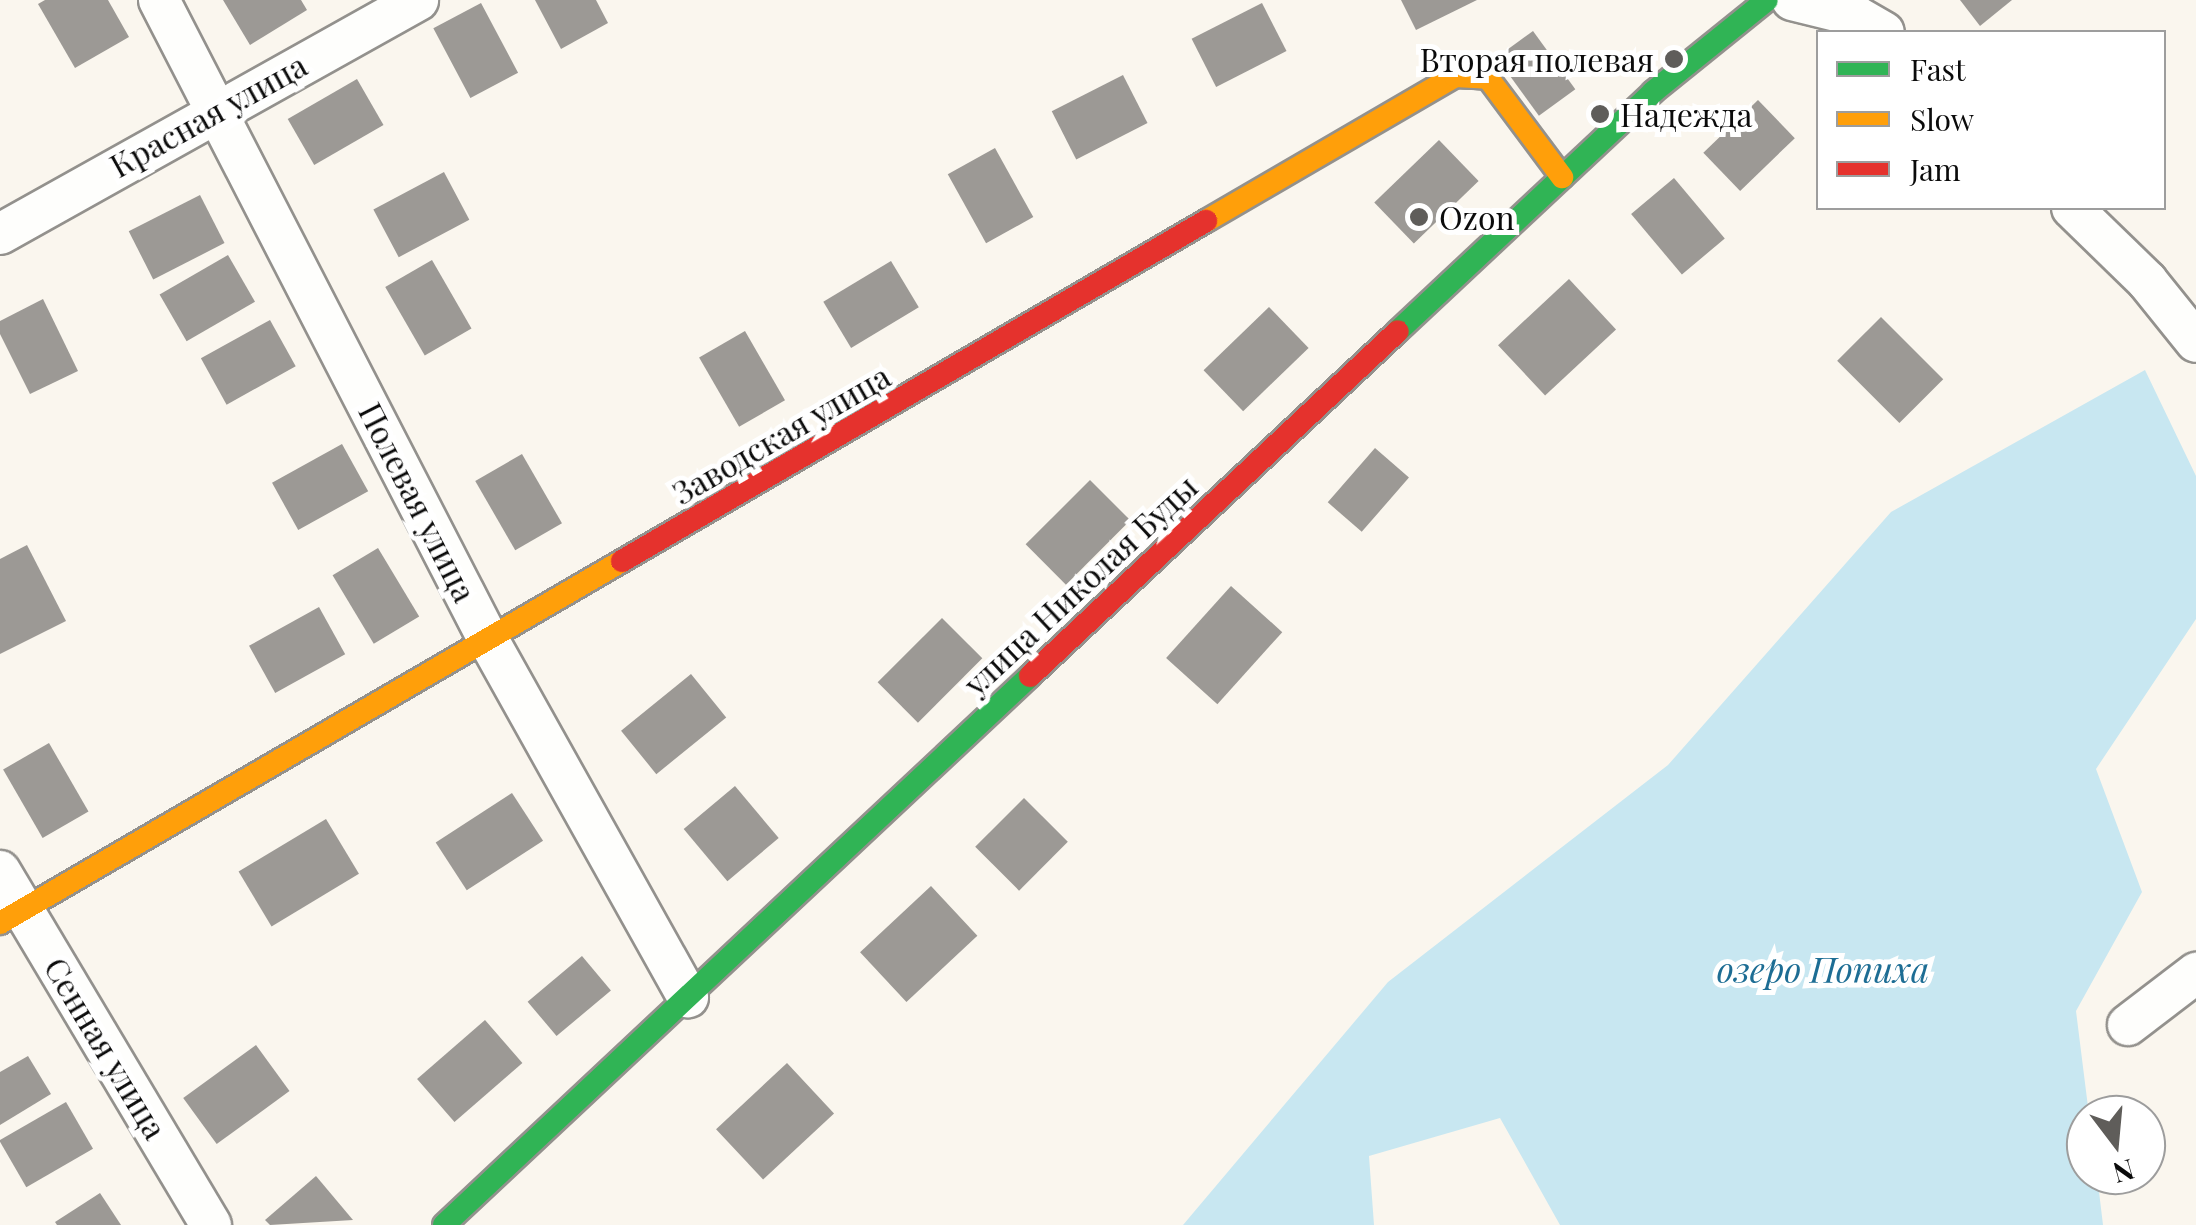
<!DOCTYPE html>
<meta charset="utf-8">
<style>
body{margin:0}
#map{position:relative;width:2196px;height:1225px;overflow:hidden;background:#faf6ee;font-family:"Playfair Display",serif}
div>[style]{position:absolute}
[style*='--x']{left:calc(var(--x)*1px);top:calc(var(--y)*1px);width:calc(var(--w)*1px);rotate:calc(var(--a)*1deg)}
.water>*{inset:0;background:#c8e7f1}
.building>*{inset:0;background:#9c9995;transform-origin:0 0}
.roads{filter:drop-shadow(2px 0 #93918d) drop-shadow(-2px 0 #93918d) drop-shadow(0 2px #93918d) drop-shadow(0 -2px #93918d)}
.street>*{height:40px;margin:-20px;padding:0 20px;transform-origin:20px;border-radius:20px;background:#fefefc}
.fast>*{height:22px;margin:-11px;padding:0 11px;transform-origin:11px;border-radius:11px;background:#30b455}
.slow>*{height:22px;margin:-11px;padding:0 11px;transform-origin:11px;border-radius:11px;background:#ff9f0a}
.jam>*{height:22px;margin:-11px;padding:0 11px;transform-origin:11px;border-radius:11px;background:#e5322d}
.dots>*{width:28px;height:28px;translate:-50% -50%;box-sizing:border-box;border:5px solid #fff;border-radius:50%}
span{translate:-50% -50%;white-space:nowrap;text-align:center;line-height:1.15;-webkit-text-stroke:10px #fff;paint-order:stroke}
.poi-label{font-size:32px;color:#0b0b0b}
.right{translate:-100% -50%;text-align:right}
.left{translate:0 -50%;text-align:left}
.street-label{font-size:32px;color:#0b0b0b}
.water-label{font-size:35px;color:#1d6d94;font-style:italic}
.legend{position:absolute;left:1816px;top:30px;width:350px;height:180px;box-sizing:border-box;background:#fff;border:2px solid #9d9d9d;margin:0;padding:12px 18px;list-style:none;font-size:30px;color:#0b0b0b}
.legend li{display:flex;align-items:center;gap:20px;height:50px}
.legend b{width:50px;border:2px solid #9d9d9d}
.north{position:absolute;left:2066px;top:1095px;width:100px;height:100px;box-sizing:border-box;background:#fff;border:2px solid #9d9d9d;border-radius:50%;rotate:164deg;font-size:28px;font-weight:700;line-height:40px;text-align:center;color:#0b0b0b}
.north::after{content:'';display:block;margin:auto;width:35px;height:45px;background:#5f5d5a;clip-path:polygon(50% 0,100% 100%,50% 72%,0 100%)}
</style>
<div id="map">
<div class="water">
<i style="clip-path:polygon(2145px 370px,2196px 476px,2196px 619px,2096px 769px,2142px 892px,2076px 1011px,2089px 1115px,2086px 1175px,2097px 1175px,2103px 1225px,1560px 1225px,1500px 1118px,1369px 1156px,1374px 1225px,1183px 1225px,1388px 982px,1668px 765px,1891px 512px)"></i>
</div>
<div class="building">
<i style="clip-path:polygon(45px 0,108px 0,129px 37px,75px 68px,38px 4px)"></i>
<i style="clip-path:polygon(223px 0,301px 0,307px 10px,250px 45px)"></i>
<i style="clip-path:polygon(535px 0,596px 0,608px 23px,561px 49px)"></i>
<i style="clip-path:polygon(1401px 0,1477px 0,1416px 30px)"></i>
<i style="clip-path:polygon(1960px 0,2012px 0,1980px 26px)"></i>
<i style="left:481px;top:3px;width:79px;height:54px;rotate:62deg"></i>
<i style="left:1262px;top:3px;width:54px;height:79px;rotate:63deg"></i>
<i style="left:1533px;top:31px;width:72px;height:45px;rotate:54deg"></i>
<i style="left:1123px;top:75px;width:54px;height:80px;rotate:63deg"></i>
<i style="left:357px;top:79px;width:53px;height:80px;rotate:60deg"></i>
<i style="left:1758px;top:100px;width:53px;height:76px;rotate:46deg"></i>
<i style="left:1439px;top:140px;width:57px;height:90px;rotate:46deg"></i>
<i style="left:995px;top:148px;width:79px;height:54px;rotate:61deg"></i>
<i style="left:444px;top:172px;width:54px;height:80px;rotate:62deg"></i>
<i style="left:1674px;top:178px;width:79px;height:56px;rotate:50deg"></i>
<i style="left:200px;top:195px;width:54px;height:80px;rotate:63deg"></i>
<i style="left:228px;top:255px;width:54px;height:79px;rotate:60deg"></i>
<i style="left:432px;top:260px;width:79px;height:54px;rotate:60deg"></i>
<i style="left:891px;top:261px;width:54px;height:79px;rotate:59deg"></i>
<i style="left:1569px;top:279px;width:69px;height:97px;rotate:47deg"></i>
<i style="clip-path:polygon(43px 299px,78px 371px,30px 394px,0 334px,0 321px)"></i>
<i style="left:1269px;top:307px;width:57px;height:91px;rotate:46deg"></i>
<i style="left:1881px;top:317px;width:88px;height:62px;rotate:45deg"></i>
<i style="left:270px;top:320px;width:53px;height:79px;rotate:61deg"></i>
<i style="left:745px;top:331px;width:80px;height:53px;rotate:60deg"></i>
<i style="left:342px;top:444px;width:54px;height:80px;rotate:61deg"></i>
<i style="left:1375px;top:448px;width:45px;height:72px;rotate:41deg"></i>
<i style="left:522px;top:454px;width:80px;height:54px;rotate:60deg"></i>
<i style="left:1090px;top:480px;width:57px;height:91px;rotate:45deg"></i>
<i style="clip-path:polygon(27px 545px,66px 621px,0 654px,0 559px)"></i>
<i style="left:378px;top:548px;width:80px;height:53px;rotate:59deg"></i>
<i style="left:1231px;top:586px;width:69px;height:97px;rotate:42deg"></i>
<i style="left:319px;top:607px;width:54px;height:80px;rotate:61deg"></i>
<i style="left:942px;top:618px;width:57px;height:91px;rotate:45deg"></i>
<i style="left:691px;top:674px;width:56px;height:90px;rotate:51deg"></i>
<i style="left:49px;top:743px;width:79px;height:53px;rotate:60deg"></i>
<i style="left:735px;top:786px;width:68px;height:67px;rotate:50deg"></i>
<i style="left:512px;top:793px;width:57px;height:91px;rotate:57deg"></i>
<i style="left:1024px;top:798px;width:62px;height:69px;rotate:45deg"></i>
<i style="left:326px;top:819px;width:64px;height:102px;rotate:59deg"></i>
<i style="left:931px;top:886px;width:68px;height:97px;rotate:47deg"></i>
<i style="left:582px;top:956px;width:45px;height:71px;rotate:50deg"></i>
<i style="left:485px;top:1020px;width:57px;height:90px;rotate:49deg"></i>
<i style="left:256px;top:1045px;width:57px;height:90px;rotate:54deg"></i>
<i style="clip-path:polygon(28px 1056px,51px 1094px,0 1125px,0 1072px)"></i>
<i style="left:787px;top:1063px;width:69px;height:97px;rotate:47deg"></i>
<i style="left:66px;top:1102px;width:54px;height:77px;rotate:60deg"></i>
<i style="clip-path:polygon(316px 1176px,353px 1220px,270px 1225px,265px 1220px)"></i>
<i style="clip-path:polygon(100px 1193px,121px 1225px,57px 1225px,55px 1222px)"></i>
</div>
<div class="roads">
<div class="street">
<i style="--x:159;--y:0;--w:723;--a:62.76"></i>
<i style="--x:490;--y:643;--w:406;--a:60.8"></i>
<i style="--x:1792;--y:0;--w:66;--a:14"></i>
<i style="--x:1856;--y:16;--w:32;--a:30"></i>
<i style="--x:2072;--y:208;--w:105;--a:44.2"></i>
<i style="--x:2147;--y:281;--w:78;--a:51.2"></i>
<i style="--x:0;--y:234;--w:479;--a:-29.2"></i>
<i style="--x:0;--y:871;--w:412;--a:59.2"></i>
<i style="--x:2128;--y:1025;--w:86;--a:-37.4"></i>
</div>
<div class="fast">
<i style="--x:1398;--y:331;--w:349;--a:-43.1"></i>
<i style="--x:1653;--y:92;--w:146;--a:-38.9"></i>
<i style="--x:444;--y:1225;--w:803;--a:-43.13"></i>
</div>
<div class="slow">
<i style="--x:1206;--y:221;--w:288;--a:-30.2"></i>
<i style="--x:1455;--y:76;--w:33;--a:3"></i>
<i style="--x:1488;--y:78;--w:124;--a:53.2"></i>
<i style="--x:0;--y:923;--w:720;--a:-30.2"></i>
</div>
<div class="jam">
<i style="--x:622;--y:561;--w:676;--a:-30.21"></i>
<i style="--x:1030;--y:676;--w:504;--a:-43.15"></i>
</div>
</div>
<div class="dots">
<i style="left:1674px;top:59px;background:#5f5d5a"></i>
<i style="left:1600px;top:114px;background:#5f5d5a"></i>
<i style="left:1419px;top:217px;background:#5f5d5a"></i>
</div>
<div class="poi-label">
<span class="right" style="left:1654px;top:59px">Вторая полевая</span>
<span class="left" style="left:1620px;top:114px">Надежда</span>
<span class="left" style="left:1439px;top:217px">Ozon</span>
</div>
<div class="street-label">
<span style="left:208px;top:115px;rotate:-29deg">Красная улица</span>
<span style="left:781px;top:434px;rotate:-30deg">Заводская улица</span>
<span style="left:418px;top:502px;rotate:63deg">Полевая улица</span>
<span style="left:1080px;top:585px;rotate:-43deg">улица Николая Буды</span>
<span style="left:106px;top:1048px;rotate:59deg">Сенная улица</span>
</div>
<div class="water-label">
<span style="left:1823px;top:969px">озеро Попиха</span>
</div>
<ul class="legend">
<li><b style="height:12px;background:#30b455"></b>Fast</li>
<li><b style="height:12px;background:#ff9f0a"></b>Slow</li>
<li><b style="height:12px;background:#e5322d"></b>Jam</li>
</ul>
<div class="north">N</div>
</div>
